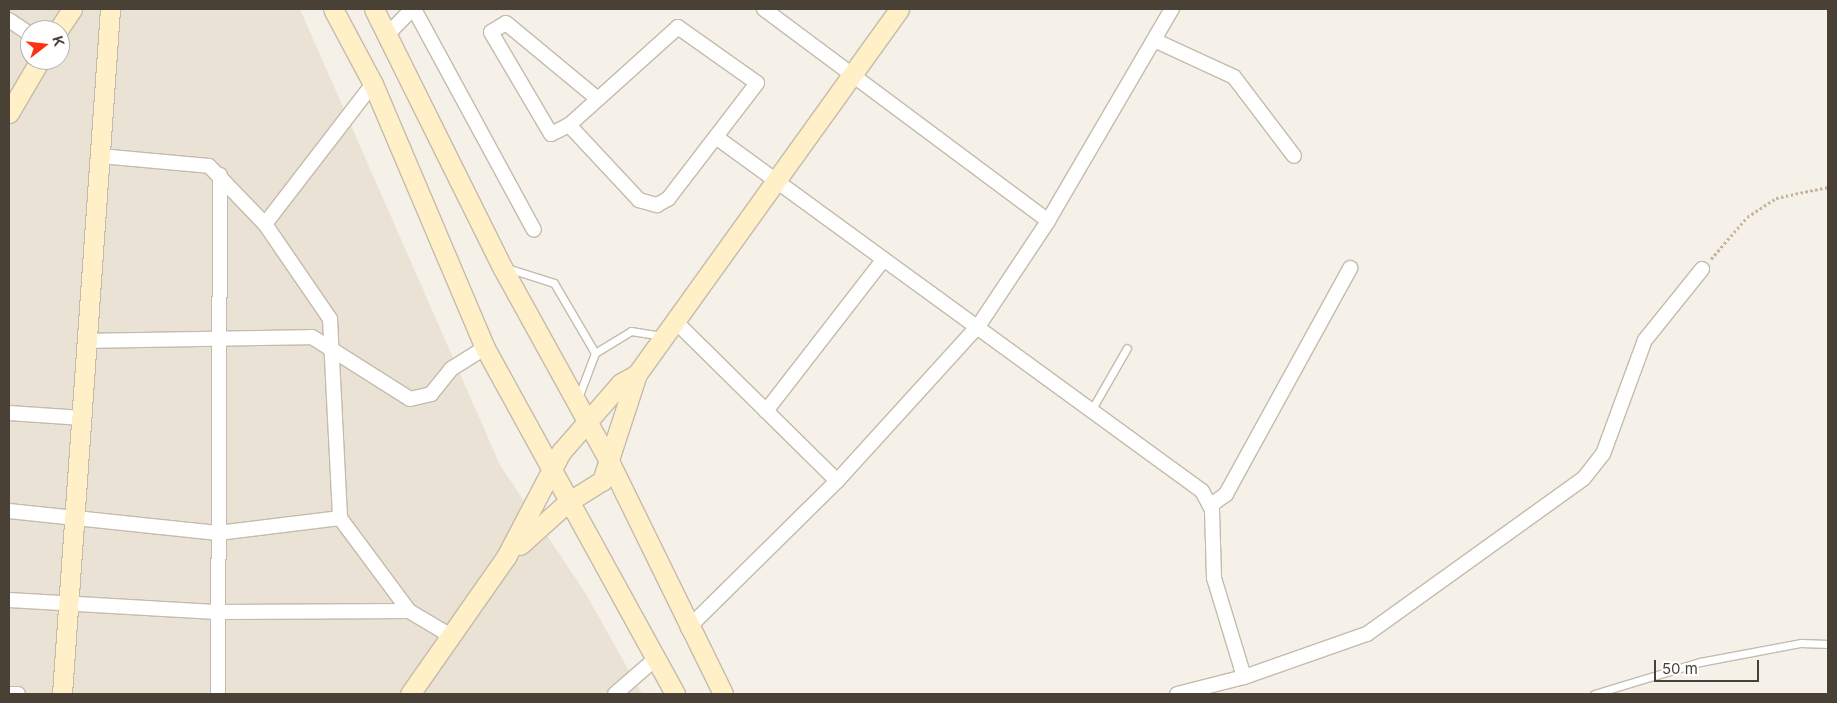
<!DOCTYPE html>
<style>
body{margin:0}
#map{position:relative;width:1837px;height:703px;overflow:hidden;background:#f5f1e8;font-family:Inter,sans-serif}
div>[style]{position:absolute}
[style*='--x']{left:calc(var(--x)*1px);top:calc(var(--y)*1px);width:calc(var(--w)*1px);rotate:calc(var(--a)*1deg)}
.residential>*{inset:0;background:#eae3d5}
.path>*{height:2.5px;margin-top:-1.25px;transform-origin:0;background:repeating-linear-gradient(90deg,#c5b499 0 2.5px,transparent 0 5px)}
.roads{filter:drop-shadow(1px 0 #c5bbac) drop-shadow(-1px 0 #c5bbac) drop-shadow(0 1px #c5bbac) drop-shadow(0 -1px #c5bbac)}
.lane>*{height:7px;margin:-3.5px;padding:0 3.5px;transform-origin:3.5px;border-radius:3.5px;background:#fff}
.street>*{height:14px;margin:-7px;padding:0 7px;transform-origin:7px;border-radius:7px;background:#fff}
.secondary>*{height:19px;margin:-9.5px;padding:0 9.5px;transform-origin:9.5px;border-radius:9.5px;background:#fff0c8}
span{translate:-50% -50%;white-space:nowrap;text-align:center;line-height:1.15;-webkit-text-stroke:4px #fff;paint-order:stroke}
.frame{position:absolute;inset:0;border:10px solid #494136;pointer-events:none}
.north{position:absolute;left:20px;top:20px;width:50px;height:50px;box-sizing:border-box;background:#fff;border:1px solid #b6b3af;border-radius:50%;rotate:74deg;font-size:14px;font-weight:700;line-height:20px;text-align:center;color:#494136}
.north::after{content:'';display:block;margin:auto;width:18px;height:22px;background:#ff3115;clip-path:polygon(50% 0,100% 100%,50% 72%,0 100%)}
.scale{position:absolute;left:1654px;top:660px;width:105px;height:22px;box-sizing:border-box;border:2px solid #494136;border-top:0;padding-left:6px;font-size:15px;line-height:18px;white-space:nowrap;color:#494136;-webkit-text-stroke:4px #fff;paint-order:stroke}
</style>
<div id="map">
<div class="residential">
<i style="clip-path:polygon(evenodd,9px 9px,300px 9px,500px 465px,586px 594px,642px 694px,9px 694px,9px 9px,30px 30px,60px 30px,60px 60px,30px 60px,30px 30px)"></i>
</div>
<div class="path">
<i style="--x:1711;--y:259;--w:55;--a:-49.4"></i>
<i style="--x:1747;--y:217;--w:35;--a:-33"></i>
<i style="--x:1776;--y:198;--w:53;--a:-11.9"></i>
</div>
<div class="roads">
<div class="lane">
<i style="--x:507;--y:268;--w:49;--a:17.7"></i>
<i style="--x:554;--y:283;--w:81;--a:59.6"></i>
<i style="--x:595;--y:353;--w:48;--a:110.7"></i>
<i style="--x:595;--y:353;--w:42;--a:-31.4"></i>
<i style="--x:631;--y:331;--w:31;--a:9"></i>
<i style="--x:1092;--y:409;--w:70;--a:-60.2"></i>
<i style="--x:1594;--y:694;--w:111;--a:-16.8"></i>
<i style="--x:1700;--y:662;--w:103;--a:-10.7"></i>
<i style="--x:1801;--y:643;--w:27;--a:2"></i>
</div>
<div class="street">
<i style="--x:414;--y:9;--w:251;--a:61.5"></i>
<i style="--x:764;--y:9;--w:354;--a:36.7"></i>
<i style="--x:9;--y:20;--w:25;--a:34"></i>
<i style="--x:387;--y:35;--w:36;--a:-46"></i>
<i style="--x:1154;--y:40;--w:88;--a:24.8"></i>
<i style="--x:1234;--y:77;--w:99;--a:52.8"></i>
<i style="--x:569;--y:125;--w:103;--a:47"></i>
<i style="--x:639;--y:200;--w:19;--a:16"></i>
<i style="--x:657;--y:205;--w:13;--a:-29"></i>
<i style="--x:668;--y:199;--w:146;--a:-52.5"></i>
<i style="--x:757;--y:83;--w:97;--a:-144.7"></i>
<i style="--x:678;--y:27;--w:147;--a:138"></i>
<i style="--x:569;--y:125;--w:20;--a:153"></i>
<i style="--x:551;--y:134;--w:118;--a:-120.5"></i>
<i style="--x:491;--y:32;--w:17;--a:-31"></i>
<i style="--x:506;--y:23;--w:119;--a:39.6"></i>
<i style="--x:716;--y:137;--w:601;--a:36.07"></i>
<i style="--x:1202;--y:491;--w:21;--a:62"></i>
<i style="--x:1212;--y:510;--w:68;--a:88.3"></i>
<i style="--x:1214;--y:578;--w:103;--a:73.1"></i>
<i style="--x:1244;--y:677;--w:69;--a:165.8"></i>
<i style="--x:100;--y:156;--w:109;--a:5.2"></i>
<i style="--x:209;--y:166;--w:81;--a:46"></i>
<i style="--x:265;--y:224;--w:115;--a:55.6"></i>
<i style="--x:330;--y:319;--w:199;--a:87.1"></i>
<i style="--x:340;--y:518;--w:116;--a:53.4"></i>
<i style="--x:409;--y:611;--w:49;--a:30.8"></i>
<i style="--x:265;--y:224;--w:177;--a:-52.4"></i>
<i style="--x:676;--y:322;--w:226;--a:44.6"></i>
<i style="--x:88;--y:341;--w:224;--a:-1"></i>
<i style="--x:312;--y:337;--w:116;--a:32.3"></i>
<i style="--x:410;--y:399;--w:22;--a:-13"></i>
<i style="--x:431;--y:394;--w:32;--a:-51"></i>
<i style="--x:451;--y:369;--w:40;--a:-32"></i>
<i style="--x:766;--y:411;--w:192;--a:-52.2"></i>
<i style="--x:9;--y:413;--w:74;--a:3.9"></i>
<i style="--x:1211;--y:505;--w:19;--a:-36"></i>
<i style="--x:1226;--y:494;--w:258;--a:-61.2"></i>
<i style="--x:9;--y:511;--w:210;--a:6"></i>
<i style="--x:218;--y:533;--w:123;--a:-7"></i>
<i style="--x:9;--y:600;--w:211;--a:3.3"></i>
<i style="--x:220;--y:612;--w:189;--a:-0.3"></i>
<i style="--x:688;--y:628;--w:209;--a:-44.6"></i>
<i style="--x:837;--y:481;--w:211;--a:-47.7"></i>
<i style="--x:979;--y:325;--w:125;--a:-56.4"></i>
<i style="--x:1048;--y:221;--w:246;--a:-59.7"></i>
<i style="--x:1244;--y:677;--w:130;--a:-19.3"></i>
<i style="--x:1367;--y:634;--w:267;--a:-35.7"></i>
<i style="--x:1584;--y:478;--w:31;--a:-52"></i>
<i style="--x:1603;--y:454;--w:121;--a:-69.8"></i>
<i style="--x:1645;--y:340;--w:91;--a:-51.2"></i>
<i style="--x:9;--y:694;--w:9;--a:0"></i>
<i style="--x:218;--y:694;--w:519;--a:-89.78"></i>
<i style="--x:615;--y:694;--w:52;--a:-41.1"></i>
</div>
<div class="secondary">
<i style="--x:333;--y:9;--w:85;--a:61.9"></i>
<i style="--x:373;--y:84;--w:287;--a:67"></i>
<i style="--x:485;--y:348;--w:395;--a:61.2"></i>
<i style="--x:374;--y:9;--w:288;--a:63.6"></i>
<i style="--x:502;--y:267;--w:224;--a:61.1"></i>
<i style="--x:610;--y:463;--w:257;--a:63.9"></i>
<i style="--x:58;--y:30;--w:25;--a:-56"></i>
<i style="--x:9;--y:113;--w:61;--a:-59.7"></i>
<i style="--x:520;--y:545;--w:64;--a:-41.9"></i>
<i style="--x:568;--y:502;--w:40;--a:-32"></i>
<i style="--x:602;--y:481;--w:113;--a:-71.9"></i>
<i style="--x:62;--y:694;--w:687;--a:-85.99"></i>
<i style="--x:410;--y:694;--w:167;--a:-55"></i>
<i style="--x:506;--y:557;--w:119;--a:-62.4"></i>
<i style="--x:561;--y:452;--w:91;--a:-49"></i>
<i style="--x:621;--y:383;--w:18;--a:-29"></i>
<i style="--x:637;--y:374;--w:449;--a:-54.3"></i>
</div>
</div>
<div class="frame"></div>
<div class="north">K</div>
<div class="scale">50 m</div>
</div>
